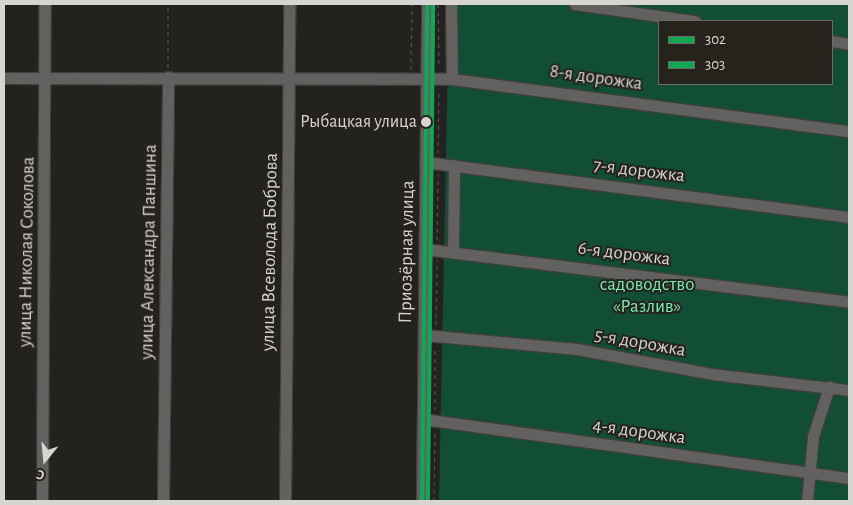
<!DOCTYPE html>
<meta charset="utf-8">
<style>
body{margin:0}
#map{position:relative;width:853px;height:505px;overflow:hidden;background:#24221f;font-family:"Alegreya Sans",sans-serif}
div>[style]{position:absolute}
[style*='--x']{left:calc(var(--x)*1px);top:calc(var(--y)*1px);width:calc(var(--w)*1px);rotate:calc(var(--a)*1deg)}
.green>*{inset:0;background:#114e35}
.path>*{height:1px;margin-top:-0.5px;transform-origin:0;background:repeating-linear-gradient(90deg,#5c5a58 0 4px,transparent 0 8px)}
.roads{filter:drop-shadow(1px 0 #413f3d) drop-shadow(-1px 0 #413f3d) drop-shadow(0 1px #413f3d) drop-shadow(0 -1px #413f3d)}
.minor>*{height:11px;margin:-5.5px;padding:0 5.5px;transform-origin:5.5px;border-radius:5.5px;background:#63615f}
.bus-1>*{height:4px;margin:-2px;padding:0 2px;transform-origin:2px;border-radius:2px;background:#10a855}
.bus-2>*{height:4px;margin:-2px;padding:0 2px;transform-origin:2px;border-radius:2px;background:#10a855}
.dots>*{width:14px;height:14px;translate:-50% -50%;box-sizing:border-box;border:2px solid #26231d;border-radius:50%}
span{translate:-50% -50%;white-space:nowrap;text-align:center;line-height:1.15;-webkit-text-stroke:4px #26231d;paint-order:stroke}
.bus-label{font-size:18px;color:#d7d5d1}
.right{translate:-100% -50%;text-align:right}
.street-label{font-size:19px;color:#d7d5d1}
.park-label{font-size:19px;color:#76edb5}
.frame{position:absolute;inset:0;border:5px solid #d7d5d1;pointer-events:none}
.legend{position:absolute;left:658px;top:20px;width:175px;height:65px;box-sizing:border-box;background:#26231d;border:1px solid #6d6a65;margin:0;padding:6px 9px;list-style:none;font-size:15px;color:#d7d5d1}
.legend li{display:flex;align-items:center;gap:10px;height:25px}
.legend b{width:25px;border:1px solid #6d6a65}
.north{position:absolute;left:20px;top:435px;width:50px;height:50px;-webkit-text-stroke:4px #26231d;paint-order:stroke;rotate:197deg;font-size:14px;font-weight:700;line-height:20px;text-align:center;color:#d7d5d1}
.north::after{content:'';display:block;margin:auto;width:18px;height:22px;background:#d7d5d1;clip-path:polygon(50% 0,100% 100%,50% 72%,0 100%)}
</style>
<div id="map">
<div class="green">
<i style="clip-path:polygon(evenodd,449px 4px,849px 4px,849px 501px,439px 501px,449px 4px,659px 21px,832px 21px,832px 84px,659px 84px,659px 21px)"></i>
</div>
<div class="path">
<i style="--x:438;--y:4;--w:64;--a:89.1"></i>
<i style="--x:168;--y:67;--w:63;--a:-90"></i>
<i style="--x:411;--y:70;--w:66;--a:-89.1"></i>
<i style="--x:438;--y:153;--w:64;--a:-89.1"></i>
<i style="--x:437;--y:240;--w:66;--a:-89.1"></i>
<i style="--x:436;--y:325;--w:66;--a:-89.1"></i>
<i style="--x:435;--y:410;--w:63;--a:-90"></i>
<i style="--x:434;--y:501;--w:72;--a:-89.2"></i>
</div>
<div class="roads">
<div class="minor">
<i style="--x:451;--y:4;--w:75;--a:89.2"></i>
<i style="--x:575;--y:4;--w:121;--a:8.1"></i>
<i style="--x:832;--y:41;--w:17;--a:10"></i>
<i style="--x:4;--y:78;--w:448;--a:0.1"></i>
<i style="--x:452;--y:79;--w:400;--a:7.5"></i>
<i style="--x:425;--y:162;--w:428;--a:7.4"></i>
<i style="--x:425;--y:249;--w:427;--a:7.1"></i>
<i style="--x:453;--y:250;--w:85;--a:-89.3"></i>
<i style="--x:424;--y:335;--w:154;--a:5.2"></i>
<i style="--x:577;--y:349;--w:137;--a:10.5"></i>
<i style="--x:712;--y:374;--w:138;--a:6.7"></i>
<i style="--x:423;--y:419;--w:430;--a:7.9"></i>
<i style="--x:42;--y:501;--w:497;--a:-89.7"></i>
<i style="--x:163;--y:501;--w:424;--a:-89.3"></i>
<i style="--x:285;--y:501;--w:497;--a:-89.5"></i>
<i style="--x:422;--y:501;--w:497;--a:-89.4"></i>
<i style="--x:807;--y:501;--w:65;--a:-84.7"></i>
<i style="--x:813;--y:436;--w:52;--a:-71.9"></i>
</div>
</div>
<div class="bus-1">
<i style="--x:422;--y:501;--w:497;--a:-89.4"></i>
</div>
<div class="bus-2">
<i style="--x:428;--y:501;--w:497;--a:-89.4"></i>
</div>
<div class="dots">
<i style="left:426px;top:122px;background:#d7d5d1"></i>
</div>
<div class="bus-label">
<span class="right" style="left:417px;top:122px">Рыбацкая улица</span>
</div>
<div class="street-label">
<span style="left:596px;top:78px;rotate:8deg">8-я дорожка</span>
<span style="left:639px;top:171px;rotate:7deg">7-я дорожка</span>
<span style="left:27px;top:252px;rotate:-89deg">улица Николая Соколова</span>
<span style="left:149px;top:252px;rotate:-89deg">улица Александра Паншина</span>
<span style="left:270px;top:252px;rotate:-89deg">улица Всеволода Боброва</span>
<span style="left:407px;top:252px;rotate:-89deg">Приозёрная улица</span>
<span style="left:624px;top:254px;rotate:7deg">6-я дорожка</span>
<span style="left:640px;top:343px;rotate:10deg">5-я дорожка</span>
<span style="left:639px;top:432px;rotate:8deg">4-я дорожка</span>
</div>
<div class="park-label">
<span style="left:647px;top:296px">садоводство<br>«Разлив»</span>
</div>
<div class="frame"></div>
<ul class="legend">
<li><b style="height:6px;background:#10a855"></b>302</li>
<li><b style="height:6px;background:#10a855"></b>303</li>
</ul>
<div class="north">С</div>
</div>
